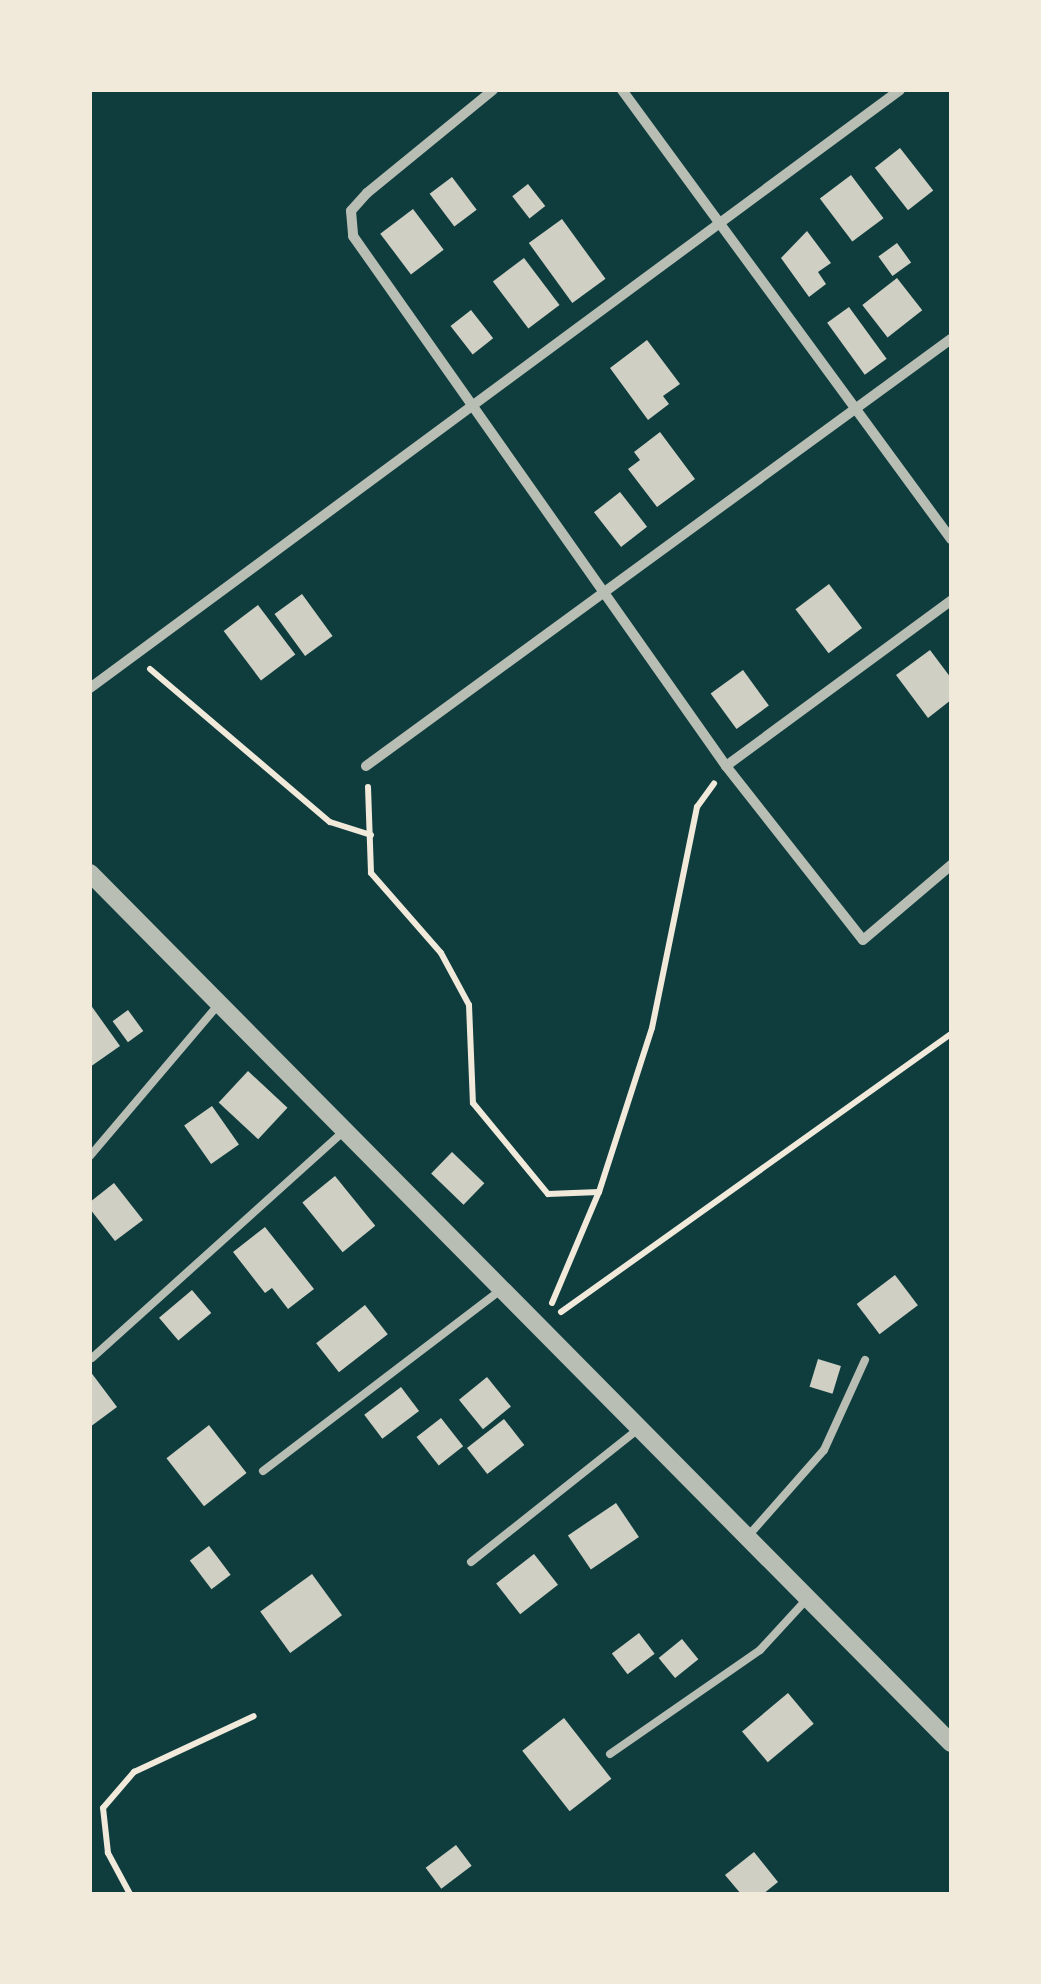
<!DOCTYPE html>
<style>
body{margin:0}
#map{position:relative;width:1041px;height:1984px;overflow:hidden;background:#0f3d3e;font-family:"Fira Sans",sans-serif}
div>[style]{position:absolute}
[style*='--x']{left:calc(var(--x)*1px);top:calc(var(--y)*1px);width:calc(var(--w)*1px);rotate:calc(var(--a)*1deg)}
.building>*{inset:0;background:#cfcfc3;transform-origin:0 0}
.path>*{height:6px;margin:-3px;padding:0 3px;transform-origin:3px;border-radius:3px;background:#f1e9da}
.service>*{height:8px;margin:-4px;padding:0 4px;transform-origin:4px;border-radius:4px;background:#b8beb3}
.minor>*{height:10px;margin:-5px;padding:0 5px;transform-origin:5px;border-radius:5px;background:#b8beb3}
.tertiary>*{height:18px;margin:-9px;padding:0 9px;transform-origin:9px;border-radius:9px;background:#b8beb3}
span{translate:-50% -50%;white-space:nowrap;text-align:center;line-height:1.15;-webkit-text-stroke:8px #f1e9da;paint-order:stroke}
.frame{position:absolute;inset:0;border:92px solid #f1e9da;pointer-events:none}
</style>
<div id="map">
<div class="building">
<i style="left:900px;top:148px;width:54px;height:32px;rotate:52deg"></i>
<i style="left:851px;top:175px;width:54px;height:39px;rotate:53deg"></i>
<i style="left:452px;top:177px;width:41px;height:28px;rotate:53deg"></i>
<i style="left:528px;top:184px;width:28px;height:20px;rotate:52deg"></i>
<i style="left:413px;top:209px;width:51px;height:41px;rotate:53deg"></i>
<i style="left:562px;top:219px;width:74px;height:41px;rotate:54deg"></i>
<i style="clip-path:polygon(807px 231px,831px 263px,818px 272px,826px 284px,809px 297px,781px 258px)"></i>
<i style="left:897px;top:243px;width:24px;height:23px;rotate:54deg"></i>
<i style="left:524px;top:258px;width:59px;height:39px;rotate:53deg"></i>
<i style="left:897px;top:278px;width:41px;height:44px;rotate:52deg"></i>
<i style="left:849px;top:307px;width:64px;height:27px;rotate:54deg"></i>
<i style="left:471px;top:310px;width:36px;height:26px;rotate:52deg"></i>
<i style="clip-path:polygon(647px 340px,680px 384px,663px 396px,669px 404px,648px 420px,610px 368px)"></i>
<i style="clip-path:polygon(660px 432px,695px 479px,657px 507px,628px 469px,640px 460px,634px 452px)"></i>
<i style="left:620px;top:492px;width:44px;height:33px;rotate:52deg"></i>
<i style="left:829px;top:584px;width:55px;height:42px;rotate:53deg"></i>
<i style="left:302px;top:594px;width:52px;height:34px;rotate:54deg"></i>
<i style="left:258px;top:605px;width:62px;height:43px;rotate:53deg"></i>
<i style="clip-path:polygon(930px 650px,951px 678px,951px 700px,928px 718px,896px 675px)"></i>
<i style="left:743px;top:670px;width:44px;height:40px;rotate:54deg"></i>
<i style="clip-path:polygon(90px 1004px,120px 1046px,90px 1067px)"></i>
<i style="left:128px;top:1010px;width:26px;height:19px;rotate:54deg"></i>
<i style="left:248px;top:1071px;width:54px;height:43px;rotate:43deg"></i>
<i style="left:212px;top:1106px;width:47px;height:34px;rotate:55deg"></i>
<i style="left:452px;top:1152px;width:45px;height:30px;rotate:44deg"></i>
<i style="left:335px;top:1176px;width:64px;height:42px;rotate:51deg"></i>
<i style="clip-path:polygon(114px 1183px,143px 1220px,115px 1241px,90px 1209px,90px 1202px)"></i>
<i style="clip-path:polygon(265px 1227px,314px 1289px,288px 1309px,272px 1288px,265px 1293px,233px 1252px)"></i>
<i style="left:895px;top:1275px;width:38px;height:48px;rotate:53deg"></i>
<i style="left:192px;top:1290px;width:30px;height:43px;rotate:50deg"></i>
<i style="left:365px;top:1305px;width:37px;height:62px;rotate:52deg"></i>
<i style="left:818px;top:1359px;width:24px;height:29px;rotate:17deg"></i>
<i style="clip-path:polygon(90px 1371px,117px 1407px,90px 1427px)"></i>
<i style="left:487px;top:1377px;width:38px;height:36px;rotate:51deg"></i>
<i style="left:401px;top:1387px;width:30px;height:46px;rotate:53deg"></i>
<i style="left:441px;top:1418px;width:36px;height:31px;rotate:52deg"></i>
<i style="left:504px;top:1419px;width:33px;height:47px;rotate:52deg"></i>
<i style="left:209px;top:1425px;width:61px;height:54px;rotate:52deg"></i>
<i style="left:616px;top:1503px;width:41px;height:58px;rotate:56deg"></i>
<i style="left:209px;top:1546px;width:36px;height:24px;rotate:53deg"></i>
<i style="left:534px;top:1554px;width:39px;height:48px;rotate:52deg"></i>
<i style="left:312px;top:1574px;width:51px;height:64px;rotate:54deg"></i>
<i style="left:639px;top:1633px;width:26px;height:34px;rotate:53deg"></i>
<i style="left:682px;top:1639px;width:26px;height:30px;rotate:51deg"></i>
<i style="left:788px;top:1693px;width:40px;height:60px;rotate:50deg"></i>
<i style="left:564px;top:1718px;width:77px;height:53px;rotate:52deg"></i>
<i style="left:456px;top:1845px;width:26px;height:38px;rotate:53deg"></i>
<i style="clip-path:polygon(754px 1852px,778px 1882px,763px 1894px,741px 1894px,725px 1875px)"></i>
</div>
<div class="path">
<i style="--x:150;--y:669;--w:236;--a:40.4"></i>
<i style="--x:330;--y:822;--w:43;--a:17.6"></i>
<i style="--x:368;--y:787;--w:86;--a:88"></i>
<i style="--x:371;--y:873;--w:106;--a:48.8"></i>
<i style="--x:441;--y:953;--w:59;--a:61.7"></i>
<i style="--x:469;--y:1005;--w:98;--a:87.7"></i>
<i style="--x:473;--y:1103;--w:118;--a:50.5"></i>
<i style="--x:548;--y:1194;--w:51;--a:-2.2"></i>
<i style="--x:552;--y:1303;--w:121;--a:-67.1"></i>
<i style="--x:599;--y:1192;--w:172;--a:-72.1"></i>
<i style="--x:652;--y:1028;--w:226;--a:-78.5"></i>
<i style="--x:697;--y:807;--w:29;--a:-54"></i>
<i style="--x:561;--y:1312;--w:479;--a:-35.5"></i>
<i style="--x:130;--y:1894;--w:47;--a:-118.2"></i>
<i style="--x:108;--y:1853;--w:45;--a:-96.3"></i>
<i style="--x:103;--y:1808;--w:48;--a:-49.3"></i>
<i style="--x:134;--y:1772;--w:132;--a:-25"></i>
</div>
<div class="service">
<i style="--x:90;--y:1156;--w:197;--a:-49.7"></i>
<i style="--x:92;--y:1358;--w:338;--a:-42"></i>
<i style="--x:263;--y:1471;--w:300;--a:-37.3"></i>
<i style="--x:749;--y:1535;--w:113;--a:-48.6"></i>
<i style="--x:824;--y:1450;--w:99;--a:-65.5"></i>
<i style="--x:471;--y:1562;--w:212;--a:-38.5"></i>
<i style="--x:610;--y:1754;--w:183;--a:-34.7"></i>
<i style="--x:760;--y:1650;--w:68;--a:-47.4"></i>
</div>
<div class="minor">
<i style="--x:493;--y:90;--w:163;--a:140.7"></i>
<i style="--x:367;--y:193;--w:24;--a:132"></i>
<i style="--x:351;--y:211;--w:25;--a:85"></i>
<i style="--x:353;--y:236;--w:648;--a:54.86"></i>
<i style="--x:726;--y:766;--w:221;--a:51.8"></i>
<i style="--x:863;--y:940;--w:116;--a:-40.4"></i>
<i style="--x:622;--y:90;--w:557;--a:53.77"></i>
<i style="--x:90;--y:688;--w:1007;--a:-36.44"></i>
<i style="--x:366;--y:766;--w:724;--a:-36.13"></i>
<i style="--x:726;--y:766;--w:279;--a:-36.3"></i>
</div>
<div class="tertiary">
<i style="--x:90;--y:873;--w:1224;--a:45.3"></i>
</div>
<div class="frame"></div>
</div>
